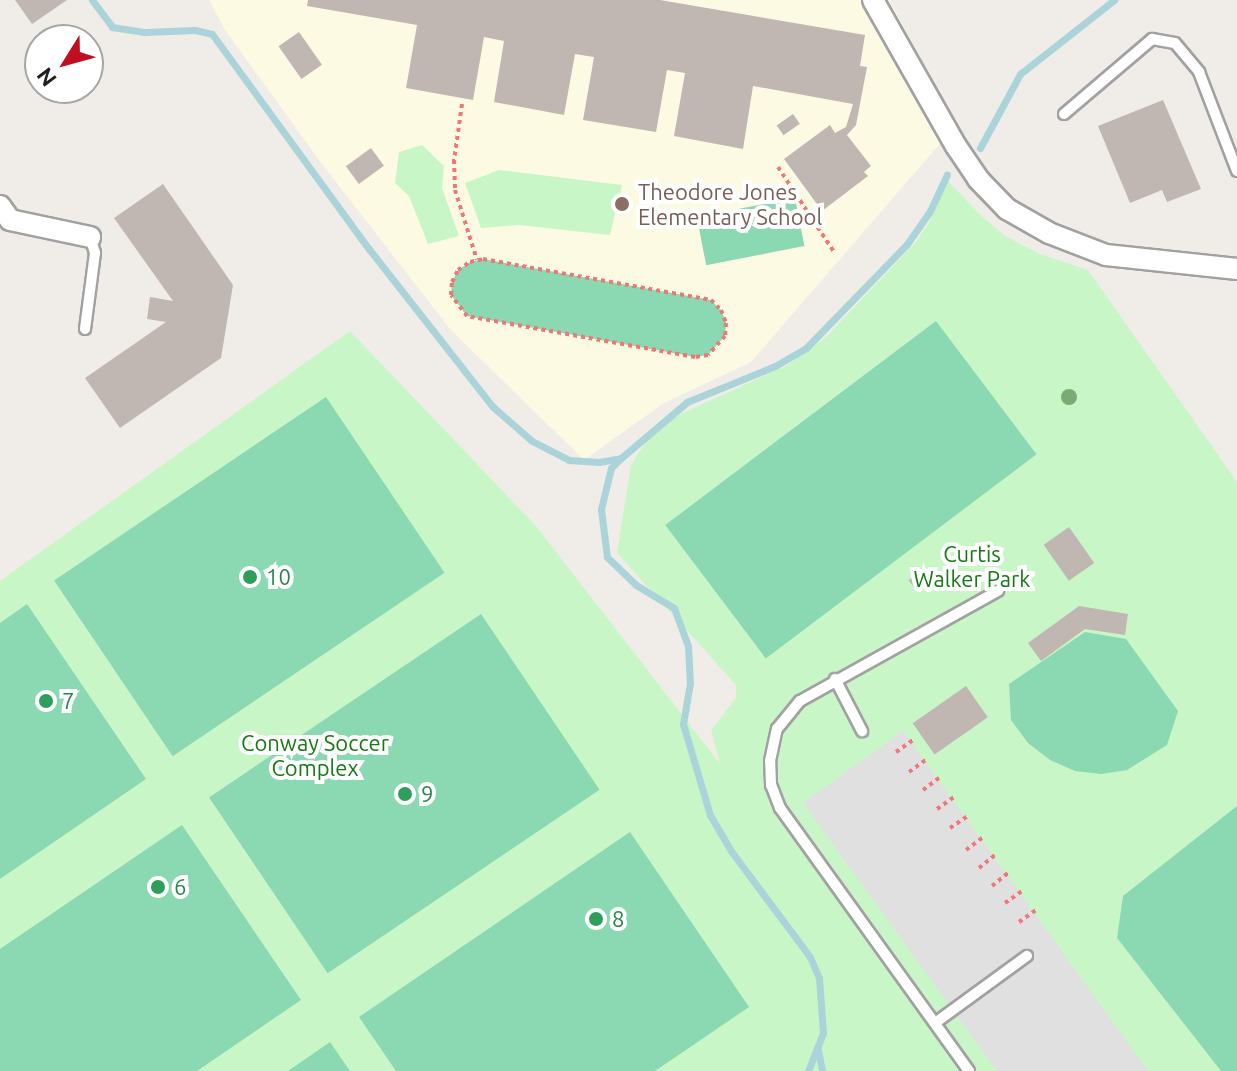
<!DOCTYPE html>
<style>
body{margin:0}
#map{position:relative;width:1237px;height:1071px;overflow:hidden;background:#f0ece7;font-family:Ubuntu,sans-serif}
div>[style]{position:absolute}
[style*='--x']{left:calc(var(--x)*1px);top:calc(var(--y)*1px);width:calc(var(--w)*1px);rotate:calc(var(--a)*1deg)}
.education>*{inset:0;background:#fdfae3}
.park>*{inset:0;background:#c9f6c7}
.pitch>*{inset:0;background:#8ad9b2;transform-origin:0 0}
.parking>*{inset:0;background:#e0e0e0}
.stream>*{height:7px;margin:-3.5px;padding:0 3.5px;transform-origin:3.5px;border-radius:3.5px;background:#aad4da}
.building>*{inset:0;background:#c0b7b3;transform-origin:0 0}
.path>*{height:4px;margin-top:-2px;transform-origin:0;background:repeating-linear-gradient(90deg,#f17777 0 4px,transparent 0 8px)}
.roads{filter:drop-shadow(2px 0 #a1a1a1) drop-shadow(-2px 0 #a1a1a1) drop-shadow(0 2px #a1a1a1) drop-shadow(0 -2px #a1a1a1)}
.lane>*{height:10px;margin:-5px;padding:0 5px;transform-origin:5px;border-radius:5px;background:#fff}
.street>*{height:20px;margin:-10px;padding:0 10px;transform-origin:10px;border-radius:10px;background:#fff}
.trees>*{width:16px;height:16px;margin:-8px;border-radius:50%;background:#78ac72}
.dots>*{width:22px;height:22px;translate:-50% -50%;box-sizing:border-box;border:4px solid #fff;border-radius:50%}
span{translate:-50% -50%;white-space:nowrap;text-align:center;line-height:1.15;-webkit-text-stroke:8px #fff;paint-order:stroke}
.education-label{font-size:22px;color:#785e54}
.left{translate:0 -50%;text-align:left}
.park-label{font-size:22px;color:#167813}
.leisure-label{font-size:22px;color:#27864d}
.north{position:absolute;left:24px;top:24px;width:80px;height:80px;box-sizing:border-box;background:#fff;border:2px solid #a6a6a6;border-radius:50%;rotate:233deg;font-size:22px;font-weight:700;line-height:32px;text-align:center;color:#202020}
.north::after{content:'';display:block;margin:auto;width:28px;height:36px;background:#c20e21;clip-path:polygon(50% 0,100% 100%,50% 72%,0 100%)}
</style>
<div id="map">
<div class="education">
<i style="clip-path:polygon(209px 0,889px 0,957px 124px,751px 362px,664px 403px,584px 460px,450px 329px,322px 164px,225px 30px)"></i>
</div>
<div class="park">
<i style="clip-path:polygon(422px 145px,444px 166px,442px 188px,459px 236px,428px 244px,409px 196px,395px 183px,399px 152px)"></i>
<i style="clip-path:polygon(499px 170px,622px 185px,610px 235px,519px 225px,481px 228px,465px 183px)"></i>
<i style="clip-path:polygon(947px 180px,980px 215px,1005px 236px,1040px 254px,1088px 270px,1237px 482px,1237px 1071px,0 1071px,0 581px,350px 331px,536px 526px,720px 764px,711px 730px,736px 698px,736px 685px,617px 553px,631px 465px,650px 436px,676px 416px,786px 366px,827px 336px,915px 243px,929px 223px)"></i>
</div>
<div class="pitch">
<i style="left:795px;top:198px;width:49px;height:100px;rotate:79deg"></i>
<i style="clip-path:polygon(483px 259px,711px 300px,721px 310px,726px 322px,725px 336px,708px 355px,695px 357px,467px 316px,451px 295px,452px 282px,458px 270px,470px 262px)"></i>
<i style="left:936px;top:321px;width:167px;height:339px;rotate:53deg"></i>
<i style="left:326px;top:397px;width:212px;height:328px;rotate:56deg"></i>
<i style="clip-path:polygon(27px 604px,146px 779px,0 879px,0 623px)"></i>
<i style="left:481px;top:614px;width:212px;height:328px;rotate:56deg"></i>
<i style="clip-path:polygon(1085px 632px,1126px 639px,1178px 711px,1167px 745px,1127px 770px,1101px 774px,1075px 771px,1050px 760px,1028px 743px,1011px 720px,1009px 684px)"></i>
<i style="clip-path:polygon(1237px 806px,1237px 1071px,1221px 1071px,1117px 938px,1123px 896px)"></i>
<i style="clip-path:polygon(182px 825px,301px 1000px,197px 1071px,0 1071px,0 949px)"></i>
<i style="clip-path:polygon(630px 832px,749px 1007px,655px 1071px,396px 1071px,359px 1017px)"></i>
<i style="clip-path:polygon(330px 1042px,350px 1071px,288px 1071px)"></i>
</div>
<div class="parking">
<i style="clip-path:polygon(903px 731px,1148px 1071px,997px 1071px,803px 803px)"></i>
</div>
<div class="stream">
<i style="--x:92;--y:0;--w:34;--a:53"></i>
<i style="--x:112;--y:27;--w:33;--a:9"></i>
<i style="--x:145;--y:32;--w:50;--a:-2.3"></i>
<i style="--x:195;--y:30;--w:17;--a:13"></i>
<i style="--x:212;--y:34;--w:266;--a:53.9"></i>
<i style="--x:369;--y:249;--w:199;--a:51.9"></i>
<i style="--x:492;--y:406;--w:53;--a:41.2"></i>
<i style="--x:532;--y:441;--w:42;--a:27.2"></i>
<i style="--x:569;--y:460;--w:30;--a:4"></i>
<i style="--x:599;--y:462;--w:22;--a:-10"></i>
<i style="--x:621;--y:458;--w:87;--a:-40.3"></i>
<i style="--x:687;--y:402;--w:95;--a:-22.2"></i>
<i style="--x:775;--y:366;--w:36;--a:-30"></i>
<i style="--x:806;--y:348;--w:145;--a:-45.8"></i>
<i style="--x:907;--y:244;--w:40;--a:-55.1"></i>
<i style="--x:930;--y:211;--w:40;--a:-65"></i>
<i style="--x:980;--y:148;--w:84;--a:-61.6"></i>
<i style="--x:1020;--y:74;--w:120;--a:-38.2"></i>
<i style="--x:621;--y:458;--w:14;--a:135"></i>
<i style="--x:611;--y:468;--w:42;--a:103.7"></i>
<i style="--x:601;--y:509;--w:48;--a:82.9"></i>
<i style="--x:607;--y:557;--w:40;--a:44"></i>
<i style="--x:636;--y:585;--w:44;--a:31.2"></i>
<i style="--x:674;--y:608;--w:40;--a:69.8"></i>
<i style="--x:688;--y:646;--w:37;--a:87"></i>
<i style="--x:690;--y:683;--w:42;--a:99.7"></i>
<i style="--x:683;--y:724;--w:95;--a:73.5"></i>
<i style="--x:710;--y:815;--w:42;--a:59.7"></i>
<i style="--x:731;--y:851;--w:132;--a:53.3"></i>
<i style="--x:810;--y:957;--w:23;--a:67"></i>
<i style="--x:819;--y:978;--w:55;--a:85.8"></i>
<i style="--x:823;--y:1033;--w:41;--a:111.5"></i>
<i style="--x:818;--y:1050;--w:21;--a:79"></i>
</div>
<div class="building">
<i style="clip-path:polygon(15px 0,67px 0,32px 24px)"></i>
<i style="clip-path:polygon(308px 0,660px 0,865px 35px,860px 66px,867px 67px,856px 125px,847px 135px,871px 166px,864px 172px,868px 176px,822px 211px,784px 159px,830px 125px,835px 133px,846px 127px,853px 104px,753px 86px,743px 149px,674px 136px,685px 73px,667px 70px,656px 132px,583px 120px,594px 57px,575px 54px,564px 115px,494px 102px,504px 41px,484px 37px,473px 100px,406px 88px,417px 25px,307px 6px)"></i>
<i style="left:299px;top:32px;width:40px;height:25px;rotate:55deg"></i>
<i style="clip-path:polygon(1163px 100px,1201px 189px,1167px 202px,1162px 190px,1130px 203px,1098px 126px)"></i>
<i style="left:793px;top:114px;width:12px;height:20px;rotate:55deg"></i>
<i style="left:371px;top:148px;width:22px;height:31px;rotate:54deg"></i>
<i style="clip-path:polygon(163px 184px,233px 285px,221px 358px,120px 428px,85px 378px,166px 322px,147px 319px,150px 297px,173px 301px,114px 218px)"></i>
<i style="left:1069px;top:527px;width:44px;height:31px;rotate:55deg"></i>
<i style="left:924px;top:569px;width:14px;height:19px;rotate:54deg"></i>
<i style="clip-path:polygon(1079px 606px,1128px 614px,1125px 635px,1085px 629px,1041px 661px,1028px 643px)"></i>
<i style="left:966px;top:686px;width:38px;height:65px;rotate:55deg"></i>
</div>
<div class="path">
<i style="--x:462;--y:104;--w:57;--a:98.1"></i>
<i style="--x:454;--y:160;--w:30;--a:88"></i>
<i style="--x:455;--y:190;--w:73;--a:72.6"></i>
<i style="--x:778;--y:167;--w:102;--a:56.6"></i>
<i style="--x:483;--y:259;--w:232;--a:10.2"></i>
<i style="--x:711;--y:300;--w:14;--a:45"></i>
<i style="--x:721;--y:310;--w:14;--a:69"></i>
<i style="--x:726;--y:323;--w:13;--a:94"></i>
<i style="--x:725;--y:336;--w:25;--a:132"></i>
<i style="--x:708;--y:355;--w:13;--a:171"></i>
<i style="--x:695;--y:357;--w:232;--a:-169.8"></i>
<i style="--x:467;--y:316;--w:26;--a:-127"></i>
<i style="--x:451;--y:295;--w:13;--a:-86"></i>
<i style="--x:452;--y:282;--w:13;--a:-63"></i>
<i style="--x:458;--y:270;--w:14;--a:-34"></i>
<i style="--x:470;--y:262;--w:13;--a:-13"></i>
<i style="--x:896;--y:752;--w:21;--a:-35"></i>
<i style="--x:909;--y:772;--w:22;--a:-36"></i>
<i style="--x:923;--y:790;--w:21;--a:-37"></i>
<i style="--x:937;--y:809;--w:21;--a:-35"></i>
<i style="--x:950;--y:828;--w:22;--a:-34"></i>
<i style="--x:966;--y:850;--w:21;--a:-37"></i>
<i style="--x:979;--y:868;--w:22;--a:-39"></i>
<i style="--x:992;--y:886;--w:22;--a:-39"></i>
<i style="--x:1005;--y:903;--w:21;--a:-35"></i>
<i style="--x:1019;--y:922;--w:21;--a:-35"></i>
</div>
<div class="roads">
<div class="lane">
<i style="--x:1064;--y:114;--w:116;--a:-40.4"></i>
<i style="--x:1152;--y:39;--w:23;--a:10"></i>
<i style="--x:1175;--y:43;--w:38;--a:50"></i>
<i style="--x:1199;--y:72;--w:106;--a:69"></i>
<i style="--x:85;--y:329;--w:77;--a:-82.5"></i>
<i style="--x:95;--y:253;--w:17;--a:-107"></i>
<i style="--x:835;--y:679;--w:59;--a:62.6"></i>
<i style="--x:935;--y:1023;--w:114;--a:-36.1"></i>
<i style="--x:969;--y:1071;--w:324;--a:-125.7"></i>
<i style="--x:780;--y:808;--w:25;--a:-111"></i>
<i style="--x:771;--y:785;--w:24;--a:-92"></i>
<i style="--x:770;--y:761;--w:33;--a:-78"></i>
<i style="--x:777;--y:729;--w:36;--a:-51"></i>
<i style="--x:800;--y:701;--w:227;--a:-29.1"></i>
</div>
<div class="street">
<i style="--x:873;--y:0;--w:168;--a:60.4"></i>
<i style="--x:956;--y:146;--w:40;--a:56"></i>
<i style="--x:978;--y:179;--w:42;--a:46"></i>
<i style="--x:1007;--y:209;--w:48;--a:29.7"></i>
<i style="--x:1049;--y:233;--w:61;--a:21.1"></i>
<i style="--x:1106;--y:255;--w:132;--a:6.1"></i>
<i style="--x:0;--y:206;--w:17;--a:54"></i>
<i style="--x:10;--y:220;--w:82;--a:12"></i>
</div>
</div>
<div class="trees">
<i style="left:1069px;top:397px"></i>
</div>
<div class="dots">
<i style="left:622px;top:204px;background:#8d6e63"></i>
<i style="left:250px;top:577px;background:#2e9e5b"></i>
<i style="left:46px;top:701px;background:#2e9e5b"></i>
<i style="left:405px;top:794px;background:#2e9e5b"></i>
<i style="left:158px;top:887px;background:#2e9e5b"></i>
<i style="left:596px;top:919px;background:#2e9e5b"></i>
</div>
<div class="education-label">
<span class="left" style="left:638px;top:204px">Theodore Jones<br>Elementary School</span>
</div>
<div class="park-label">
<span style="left:972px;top:566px">Curtis<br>Walker Park</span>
<span style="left:315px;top:755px">Conway Soccer<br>Complex</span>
</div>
<div class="leisure-label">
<span class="left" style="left:266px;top:577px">10</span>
<span class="left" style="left:62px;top:701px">7</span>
<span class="left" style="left:421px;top:794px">9</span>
<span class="left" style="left:174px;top:887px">6</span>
<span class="left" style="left:612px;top:919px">8</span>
</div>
<div class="north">N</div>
</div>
